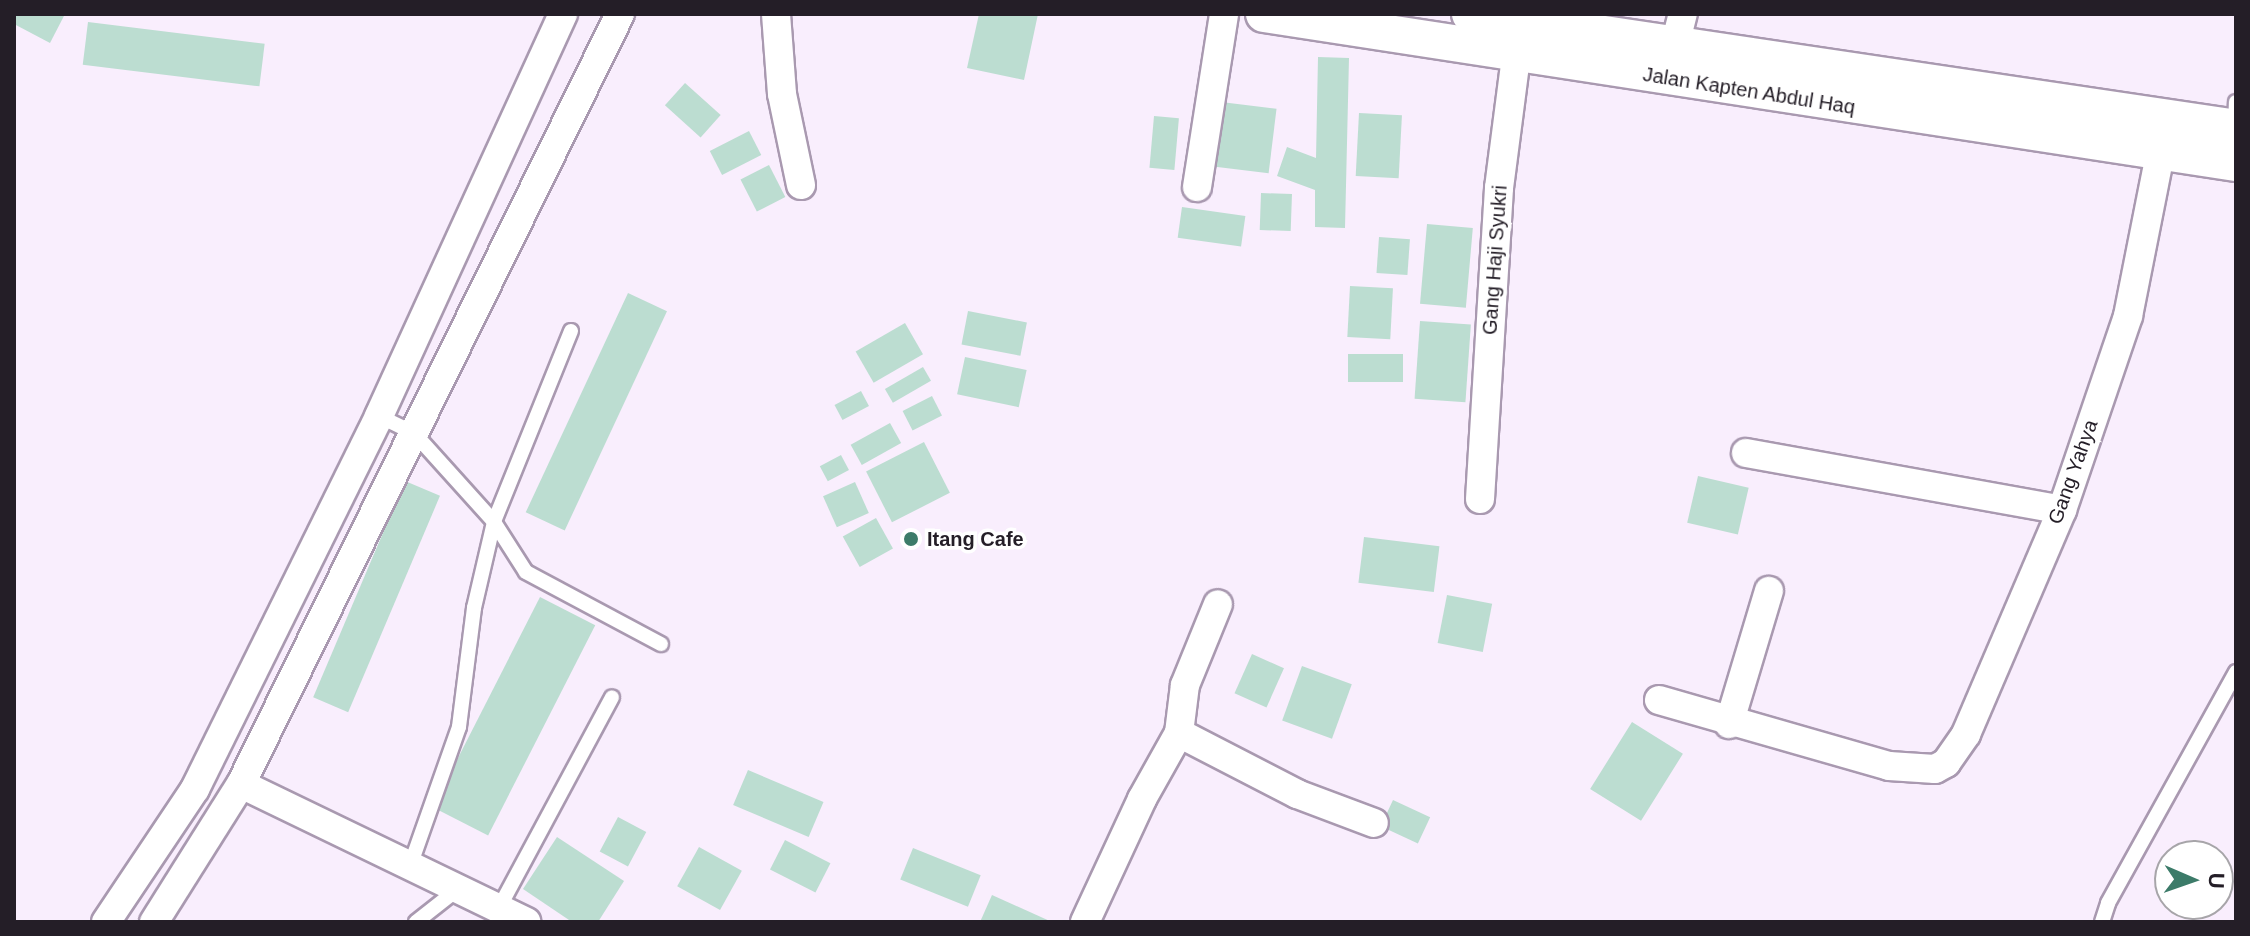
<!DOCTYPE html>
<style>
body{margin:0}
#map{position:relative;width:2250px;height:936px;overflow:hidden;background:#f9eefd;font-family:Helvetica,sans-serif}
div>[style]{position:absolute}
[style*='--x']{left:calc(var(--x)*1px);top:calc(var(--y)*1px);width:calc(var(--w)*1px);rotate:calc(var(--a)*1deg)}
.building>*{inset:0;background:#bcddd1;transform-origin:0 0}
.roads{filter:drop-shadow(2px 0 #a999b0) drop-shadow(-2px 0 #a999b0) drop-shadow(0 2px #a999b0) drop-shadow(0 -2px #a999b0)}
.service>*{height:14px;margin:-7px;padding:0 7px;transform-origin:7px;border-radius:7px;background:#fff}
.minor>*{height:28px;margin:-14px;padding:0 14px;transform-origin:14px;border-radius:14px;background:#fff}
.tertiary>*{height:36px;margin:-18px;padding:0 18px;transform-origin:18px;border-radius:18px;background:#fff}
.dots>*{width:22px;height:22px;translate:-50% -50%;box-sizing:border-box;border:4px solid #fff;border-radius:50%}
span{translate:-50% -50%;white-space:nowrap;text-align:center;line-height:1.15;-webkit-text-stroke:7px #fff;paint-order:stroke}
.street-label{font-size:20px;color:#241e27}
.poi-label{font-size:20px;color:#241e27;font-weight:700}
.left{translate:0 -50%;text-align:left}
.frame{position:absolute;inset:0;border:16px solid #241e27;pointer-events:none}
.north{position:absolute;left:2154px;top:840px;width:80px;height:80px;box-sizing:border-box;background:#fff;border:2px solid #a7a5a9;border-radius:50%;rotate:92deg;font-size:22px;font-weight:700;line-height:32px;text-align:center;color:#241e27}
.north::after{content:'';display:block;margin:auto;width:28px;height:36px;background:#3c7b69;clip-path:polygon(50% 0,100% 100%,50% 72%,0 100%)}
</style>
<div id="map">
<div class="building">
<i style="clip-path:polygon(14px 14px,65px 14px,50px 43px,14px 24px)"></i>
<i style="clip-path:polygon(979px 14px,1038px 14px,1024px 80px,967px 68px)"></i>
<i style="left:88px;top:22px;width:178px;height:43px;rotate:7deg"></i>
<i style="clip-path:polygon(1318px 57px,1349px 58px,1345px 228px,1315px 227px,1315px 190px,1277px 176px,1287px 147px,1316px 158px)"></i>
<i style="left:685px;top:83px;width:48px;height:30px;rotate:42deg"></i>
<i style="left:1213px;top:101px;width:64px;height:65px;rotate:7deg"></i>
<i style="left:1359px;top:113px;width:43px;height:63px;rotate:3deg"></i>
<i style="left:1154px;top:116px;width:25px;height:52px;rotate:5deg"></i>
<i style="left:749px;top:131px;width:27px;height:44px;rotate:63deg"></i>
<i style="left:769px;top:165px;width:36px;height:32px;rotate:63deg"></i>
<i style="left:1261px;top:193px;width:31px;height:37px;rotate:2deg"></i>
<i style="left:1182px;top:207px;width:64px;height:31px;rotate:8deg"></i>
<i style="left:1427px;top:224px;width:46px;height:80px;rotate:5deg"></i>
<i style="left:1379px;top:237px;width:31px;height:36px;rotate:4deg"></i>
<i style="left:1350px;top:286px;width:43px;height:51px;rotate:3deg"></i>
<i style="left:628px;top:293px;width:43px;height:242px;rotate:25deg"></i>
<i style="left:968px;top:311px;width:60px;height:34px;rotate:11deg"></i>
<i style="left:1420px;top:321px;width:51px;height:78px;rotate:4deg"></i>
<i style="left:905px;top:323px;width:36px;height:57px;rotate:60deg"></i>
<i style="left:1348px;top:354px;width:55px;height:28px"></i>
<i style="left:965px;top:357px;width:63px;height:38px;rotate:12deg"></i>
<i style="left:923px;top:367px;width:16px;height:44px;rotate:60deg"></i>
<i style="left:861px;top:391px;width:17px;height:30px;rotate:62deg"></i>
<i style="left:932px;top:396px;width:22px;height:33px;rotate:63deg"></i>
<i style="left:890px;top:423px;width:23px;height:45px;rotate:61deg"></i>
<i style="left:924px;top:442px;width:57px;height:65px;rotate:63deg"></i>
<i style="left:841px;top:455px;width:17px;height:24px;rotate:62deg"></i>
<i style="left:1698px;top:476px;width:52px;height:48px;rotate:13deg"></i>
<i style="left:405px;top:481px;width:38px;height:235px;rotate:23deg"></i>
<i style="left:855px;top:482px;width:34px;height:35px;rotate:66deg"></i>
<i style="left:876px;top:518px;width:35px;height:38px;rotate:61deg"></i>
<i style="left:1364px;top:537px;width:76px;height:46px;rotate:7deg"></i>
<i style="left:1447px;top:595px;width:46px;height:49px;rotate:11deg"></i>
<i style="left:540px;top:597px;width:62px;height:236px;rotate:27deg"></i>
<i style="left:1252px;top:654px;width:35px;height:43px;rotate:24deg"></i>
<i style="left:1302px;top:666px;width:53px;height:58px;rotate:20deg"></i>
<i style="left:1632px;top:722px;width:60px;height:79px;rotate:32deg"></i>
<i style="left:748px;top:770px;width:82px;height:38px;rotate:23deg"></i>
<i style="left:1393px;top:800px;width:41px;height:29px;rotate:25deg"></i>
<i style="left:618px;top:817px;width:32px;height:39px;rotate:28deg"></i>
<i style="clip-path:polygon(557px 837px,624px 881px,598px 922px,572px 922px,523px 889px)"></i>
<i style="left:785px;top:840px;width:51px;height:33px;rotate:27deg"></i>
<i style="left:699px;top:847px;width:49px;height:45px;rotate:29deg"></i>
<i style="left:913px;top:848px;width:73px;height:34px;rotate:22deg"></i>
<i style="clip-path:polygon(992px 895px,1052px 922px,980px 922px)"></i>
</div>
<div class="roads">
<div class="service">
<i style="--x:2235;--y:128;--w:26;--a:-88"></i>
<i style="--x:571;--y:331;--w:206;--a:112"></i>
<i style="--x:494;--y:522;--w:59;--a:57.4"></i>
<i style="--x:526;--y:572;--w:153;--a:28.1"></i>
<i style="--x:379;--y:416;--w:39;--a:26"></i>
<i style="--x:414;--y:433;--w:120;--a:48"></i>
<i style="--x:494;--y:522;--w:88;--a:103.1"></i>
<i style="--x:474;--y:608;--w:120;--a:97.2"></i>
<i style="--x:459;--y:727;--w:147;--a:109.4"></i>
<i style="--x:499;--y:908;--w:239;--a:-61.8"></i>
<i style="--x:416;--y:922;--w:53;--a:-38.2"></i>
<i style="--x:2102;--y:922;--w:20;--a:-72"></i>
<i style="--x:2108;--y:903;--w:264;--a:-61"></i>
</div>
<div class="minor">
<i style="--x:776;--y:14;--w:80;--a:85.7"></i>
<i style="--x:782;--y:94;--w:93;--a:78.2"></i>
<i style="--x:1675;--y:45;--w:32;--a:-76"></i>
<i style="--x:1197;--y:187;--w:175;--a:-81.1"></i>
<i style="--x:1746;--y:453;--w:321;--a:10.2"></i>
<i style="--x:1480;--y:499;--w:312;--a:-86.5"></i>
<i style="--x:1499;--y:188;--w:154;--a:-82.6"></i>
<i style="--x:1659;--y:700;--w:239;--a:16"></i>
<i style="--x:1889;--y:766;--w:46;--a:3.7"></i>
<i style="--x:1935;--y:769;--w:13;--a:-29"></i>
<i style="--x:1946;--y:763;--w:35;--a:-55"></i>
<i style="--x:1966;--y:734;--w:244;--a:-66.8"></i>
<i style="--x:2062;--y:510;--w:205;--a:-71.2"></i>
<i style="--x:2128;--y:316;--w:164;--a:-78.8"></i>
<i style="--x:1729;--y:724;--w:139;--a:-73.3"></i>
<i style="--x:1179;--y:733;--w:133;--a:27.3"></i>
<i style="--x:1297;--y:794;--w:82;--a:20.6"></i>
<i style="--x:241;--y:784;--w:317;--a:25.8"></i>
<i style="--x:106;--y:922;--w:160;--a:-56.2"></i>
<i style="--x:195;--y:789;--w:416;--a:-63.7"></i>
<i style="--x:379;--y:416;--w:442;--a:-65.4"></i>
<i style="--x:154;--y:922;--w:163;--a:-57.8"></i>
<i style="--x:241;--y:784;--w:858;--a:-63.79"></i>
<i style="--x:1085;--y:922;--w:136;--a:-65.1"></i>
<i style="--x:1142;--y:799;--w:76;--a:-60.7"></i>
<i style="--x:1179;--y:733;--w:48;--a:-82.9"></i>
<i style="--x:1185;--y:685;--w:87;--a:-67.8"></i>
</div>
<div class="tertiary">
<i style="--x:1264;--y:14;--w:983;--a:8.72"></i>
<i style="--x:1470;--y:14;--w:774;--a:8.46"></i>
</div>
</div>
<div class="dots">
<i style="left:911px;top:539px;background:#3c7b69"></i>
</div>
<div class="street-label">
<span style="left:1749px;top:91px;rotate:9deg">Jalan Kapten Abdul Haq</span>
<span style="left:1495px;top:260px;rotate:-86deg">Gang Haji Syukri</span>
<span style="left:2073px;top:472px;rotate:-70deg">Gang Yahya</span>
</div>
<div class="poi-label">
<span class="left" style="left:927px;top:539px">Itang Cafe</span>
</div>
<div class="frame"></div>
<div class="north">U</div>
</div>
